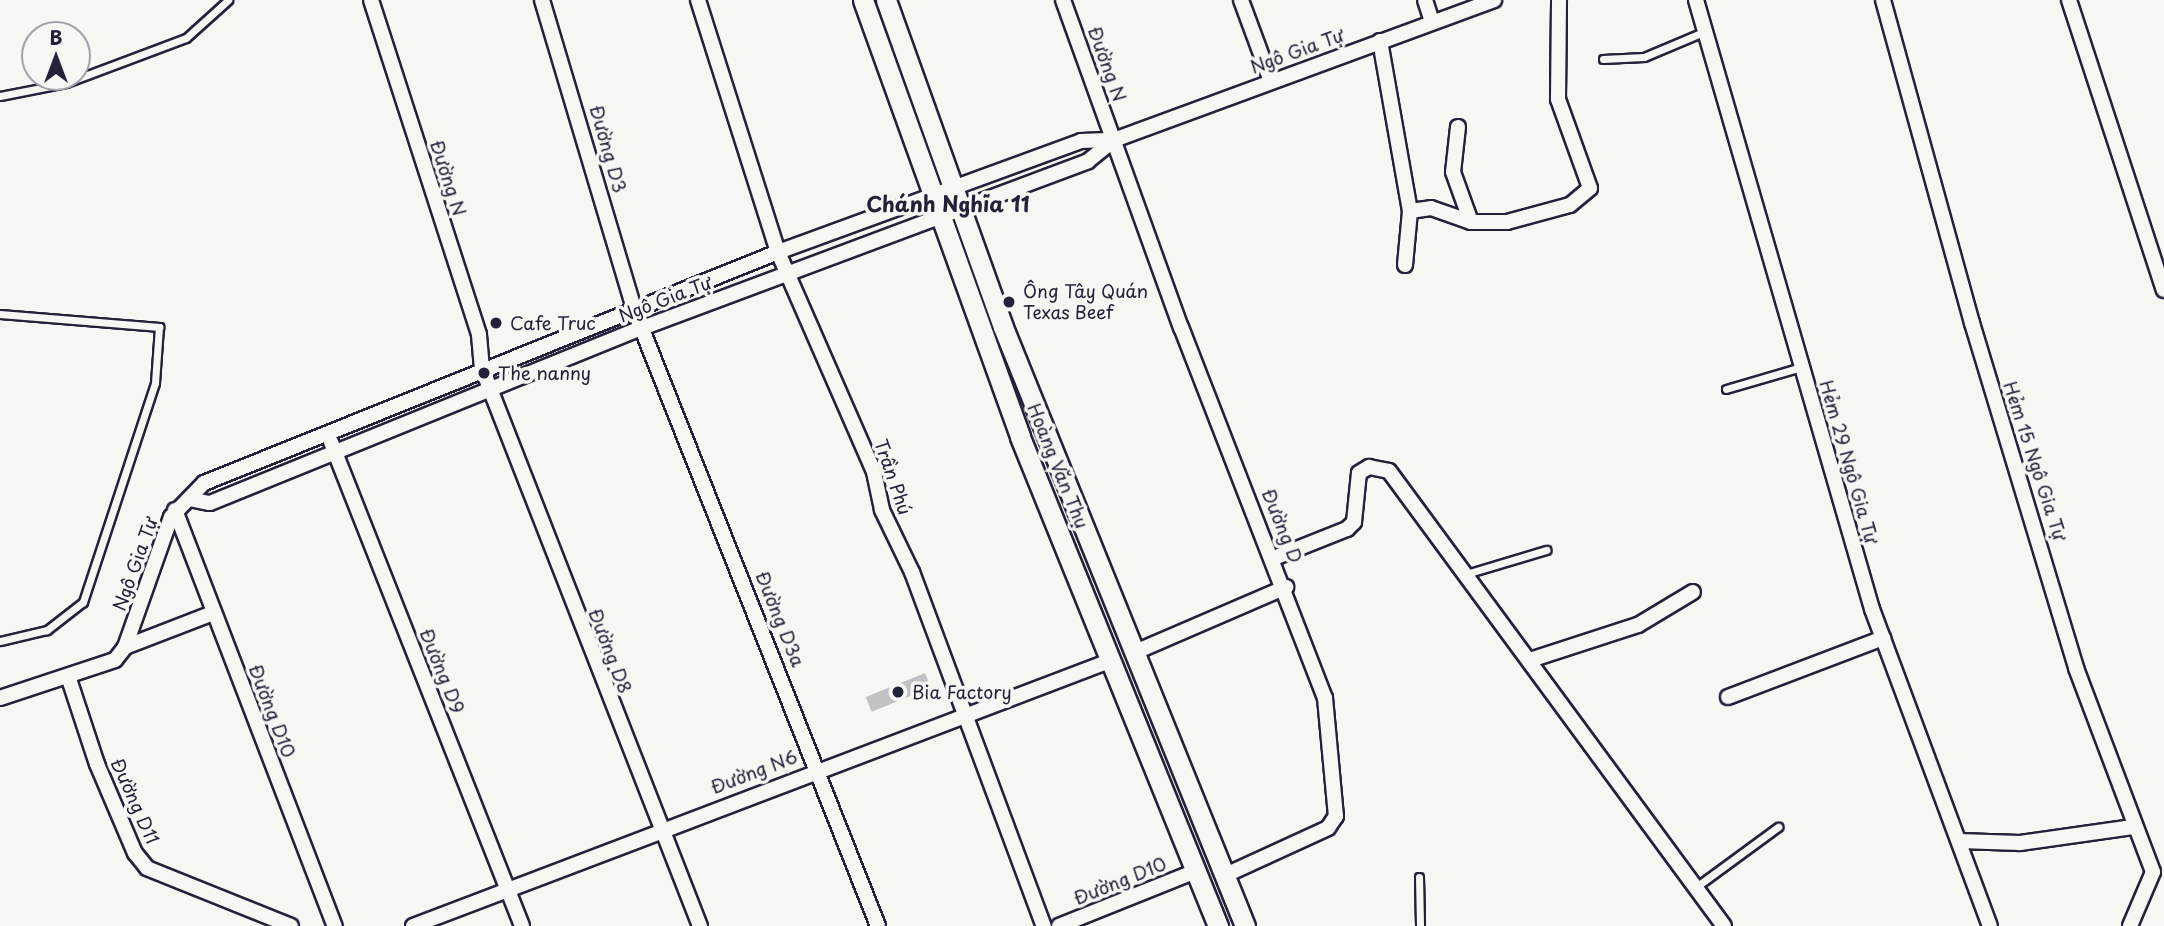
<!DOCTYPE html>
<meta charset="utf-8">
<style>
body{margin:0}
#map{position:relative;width:2164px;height:926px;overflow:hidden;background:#f6f6f2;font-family:"Playpen Sans",sans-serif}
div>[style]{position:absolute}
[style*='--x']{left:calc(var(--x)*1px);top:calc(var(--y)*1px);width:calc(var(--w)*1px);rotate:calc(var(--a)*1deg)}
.building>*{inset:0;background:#c2c2c4;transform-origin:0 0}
.roads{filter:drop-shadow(2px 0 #22223b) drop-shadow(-2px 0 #22223b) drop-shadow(0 2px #22223b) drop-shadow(0 -2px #22223b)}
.lane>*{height:7px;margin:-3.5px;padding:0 3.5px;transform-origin:3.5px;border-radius:3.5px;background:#f6f6f2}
.street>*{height:14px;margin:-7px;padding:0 7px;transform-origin:7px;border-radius:7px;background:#f6f6f2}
.secondary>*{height:19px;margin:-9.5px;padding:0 9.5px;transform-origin:9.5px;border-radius:9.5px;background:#f6f6f2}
.dots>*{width:19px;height:19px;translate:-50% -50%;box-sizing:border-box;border:4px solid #f6f6f2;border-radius:50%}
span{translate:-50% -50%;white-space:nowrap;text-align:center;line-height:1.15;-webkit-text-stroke:7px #f6f6f2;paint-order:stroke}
.street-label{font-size:18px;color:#22223b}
.poi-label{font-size:18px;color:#22223b}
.left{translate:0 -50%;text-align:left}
.quarter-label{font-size:21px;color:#22223b;font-weight:700}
.north{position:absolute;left:21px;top:21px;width:70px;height:70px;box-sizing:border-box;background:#f6f6f2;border:2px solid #a1a1a9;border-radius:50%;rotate:0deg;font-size:19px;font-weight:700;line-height:28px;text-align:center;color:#22223b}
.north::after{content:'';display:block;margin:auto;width:24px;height:32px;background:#22223b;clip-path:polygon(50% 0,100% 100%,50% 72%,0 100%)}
</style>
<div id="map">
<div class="building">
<i style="left:925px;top:673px;width:16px;height:64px;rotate:68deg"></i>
</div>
<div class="roads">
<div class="lane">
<i style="--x:1603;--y:59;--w:41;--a:-2.8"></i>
<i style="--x:1644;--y:57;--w:67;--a:-22.8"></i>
<i style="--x:0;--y:96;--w:67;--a:-11.1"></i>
<i style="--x:66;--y:83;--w:128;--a:-20.6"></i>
<i style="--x:186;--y:38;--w:57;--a:-42.1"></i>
<i style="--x:0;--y:314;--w:160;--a:4.7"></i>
<i style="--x:159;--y:327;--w:56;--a:94.1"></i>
<i style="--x:155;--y:383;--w:231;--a:108.2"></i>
<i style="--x:83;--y:602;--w:46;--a:142.1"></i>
<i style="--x:47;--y:630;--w:48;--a:166.8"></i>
<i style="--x:1726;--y:389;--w:78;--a:-16.3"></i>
<i style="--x:1466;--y:574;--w:84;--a:-16.7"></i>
<i style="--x:1419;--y:877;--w:49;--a:88.8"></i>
<i style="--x:1696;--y:887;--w:102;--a:-36.2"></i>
</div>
<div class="street">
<i style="--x:371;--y:0;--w:352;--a:72.1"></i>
<i style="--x:479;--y:335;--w:33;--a:85"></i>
<i style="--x:482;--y:368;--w:599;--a:68.66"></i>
<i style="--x:542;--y:0;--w:322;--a:73.4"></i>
<i style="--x:634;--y:309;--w:663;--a:68.42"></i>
<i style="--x:698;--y:0;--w:264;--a:72.4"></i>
<i style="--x:778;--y:252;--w:240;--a:66.4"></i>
<i style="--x:874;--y:472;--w:39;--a:78"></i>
<i style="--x:882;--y:510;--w:69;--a:64.2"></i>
<i style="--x:912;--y:572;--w:378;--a:69.6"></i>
<i style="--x:1063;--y:0;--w:348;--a:70.2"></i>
<i style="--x:1181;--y:327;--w:398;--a:68.8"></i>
<i style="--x:1325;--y:698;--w:119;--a:84.7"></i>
<i style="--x:1336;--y:816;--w:14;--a:124"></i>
<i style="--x:1328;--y:828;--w:112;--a:155.3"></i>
<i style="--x:1241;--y:0;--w:86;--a:69.7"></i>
<i style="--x:1425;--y:0;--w:23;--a:72"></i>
<i style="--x:1696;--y:0;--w:634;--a:73.88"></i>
<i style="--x:1872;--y:609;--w:338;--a:69.6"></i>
<i style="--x:1883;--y:0;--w:335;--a:74.6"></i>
<i style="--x:1972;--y:323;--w:360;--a:73.2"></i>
<i style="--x:2076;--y:668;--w:218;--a:69.3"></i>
<i style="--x:2153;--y:872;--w:59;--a:113.1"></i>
<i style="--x:2069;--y:0;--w:305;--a:71.9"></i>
<i style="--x:1380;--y:41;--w:173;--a:80"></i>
<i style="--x:1458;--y:127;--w:45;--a:96.3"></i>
<i style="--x:1453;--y:172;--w:53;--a:70.2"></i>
<i style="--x:1405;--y:265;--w:54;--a:-84.7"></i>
<i style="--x:1410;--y:211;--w:21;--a:-8"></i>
<i style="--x:1431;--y:208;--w:42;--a:19.3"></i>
<i style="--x:1471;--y:222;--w:36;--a:0"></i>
<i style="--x:1507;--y:222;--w:65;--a:-15.1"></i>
<i style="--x:1570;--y:205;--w:26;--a:-40"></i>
<i style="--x:1590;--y:188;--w:95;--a:-109.8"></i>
<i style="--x:1558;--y:99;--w:99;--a:-89.4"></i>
<i style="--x:331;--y:442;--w:520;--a:68.46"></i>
<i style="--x:189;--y:499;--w:21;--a:11"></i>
<i style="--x:210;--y:503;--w:466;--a:-22.1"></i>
<i style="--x:642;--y:328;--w:476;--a:-20.5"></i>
<i style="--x:1088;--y:161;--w:33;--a:-39"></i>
<i style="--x:1114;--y:140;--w:405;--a:-20.2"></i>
<i style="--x:175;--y:510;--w:446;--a:69"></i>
<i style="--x:1274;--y:558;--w:79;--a:-21.7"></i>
<i style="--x:1347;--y:529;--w:10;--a:-45"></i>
<i style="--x:1354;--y:522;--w:49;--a:-84.2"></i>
<i style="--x:1359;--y:473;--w:12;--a:-31"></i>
<i style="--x:1369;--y:467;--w:20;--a:11"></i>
<i style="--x:1389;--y:471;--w:565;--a:53.64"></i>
<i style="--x:125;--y:647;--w:94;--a:-21.1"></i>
<i style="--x:1133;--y:653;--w:167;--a:-23.3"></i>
<i style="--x:1530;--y:660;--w:114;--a:-18"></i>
<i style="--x:1638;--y:625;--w:64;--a:-31"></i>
<i style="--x:69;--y:679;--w:89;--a:71.8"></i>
<i style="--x:97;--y:764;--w:97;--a:66.9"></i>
<i style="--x:135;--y:853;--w:19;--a:51"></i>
<i style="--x:147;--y:868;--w:155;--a:21.9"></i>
<i style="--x:1728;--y:697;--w:166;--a:-20.8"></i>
<i style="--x:0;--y:698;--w:121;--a:-18.3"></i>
<i style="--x:115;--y:660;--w:16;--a:-52"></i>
<i style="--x:125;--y:647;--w:138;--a:-70.5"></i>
<i style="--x:171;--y:517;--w:47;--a:-45.9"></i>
<i style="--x:204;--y:483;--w:619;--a:-21.92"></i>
<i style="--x:778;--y:252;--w:323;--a:-20.1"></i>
<i style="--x:1081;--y:141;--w:33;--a:-2"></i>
<i style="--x:1959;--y:841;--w:61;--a:1.9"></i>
<i style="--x:2020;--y:843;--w:114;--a:-8.1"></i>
<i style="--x:413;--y:926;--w:748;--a:-20.83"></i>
<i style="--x:1059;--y:926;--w:148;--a:-21.9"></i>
</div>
<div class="secondary">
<i style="--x:863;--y:0;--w:464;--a:70.2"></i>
<i style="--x:1020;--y:437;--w:528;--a:67.96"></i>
<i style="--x:886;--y:0;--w:347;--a:70.3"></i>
<i style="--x:1003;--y:327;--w:646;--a:68"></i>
</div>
</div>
<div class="dots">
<i style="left:1009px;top:302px;background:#22223b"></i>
<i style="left:496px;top:323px;background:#22223b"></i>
<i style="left:484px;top:373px;background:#22223b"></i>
<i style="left:898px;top:692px;background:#22223b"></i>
</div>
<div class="street-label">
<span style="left:1297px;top:51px;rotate:-20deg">Ngô Gia Tự</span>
<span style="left:1107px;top:64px;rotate:70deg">Đường N</span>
<span style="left:608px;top:149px;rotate:74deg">Đường D3</span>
<span style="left:448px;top:178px;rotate:72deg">Đường N</span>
<span style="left:665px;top:299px;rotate:-21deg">Ngô Gia Tự</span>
<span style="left:2035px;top:461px;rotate:72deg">Hẻm 15 Ngô Gia Tự</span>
<span style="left:1849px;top:462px;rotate:74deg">Hẻm 29 Ngô Gia Tự</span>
<span style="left:1058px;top:466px;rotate:68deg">Hoàng Văn Thụ</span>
<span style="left:893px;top:477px;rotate:71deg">Trần Phú</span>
<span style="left:1282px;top:526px;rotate:68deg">Đường D</span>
<span style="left:135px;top:564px;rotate:-70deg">Ngô Gia Tự</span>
<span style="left:780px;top:619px;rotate:68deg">Đường D3a</span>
<span style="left:610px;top:651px;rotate:69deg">Đường D8</span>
<span style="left:442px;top:671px;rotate:68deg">Đường D9</span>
<span style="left:272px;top:711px;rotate:69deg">Đường D10</span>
<span style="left:754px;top:772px;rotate:-21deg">Đường N6</span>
<span style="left:135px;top:801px;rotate:66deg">Đường D11</span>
<span style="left:1120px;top:881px;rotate:-22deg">Đường D10</span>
</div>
<div class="poi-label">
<span class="left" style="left:1023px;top:302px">Ông Tây Quán<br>Texas Beef</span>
<span class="left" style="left:510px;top:323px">Cafe Truc</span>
<span class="left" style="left:498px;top:373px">The nanny</span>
<span class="left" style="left:912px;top:692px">Bia Factory</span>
</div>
<div class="quarter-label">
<span style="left:948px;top:203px">Chánh Nghĩa 11</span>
</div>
<div class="north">B</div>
</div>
